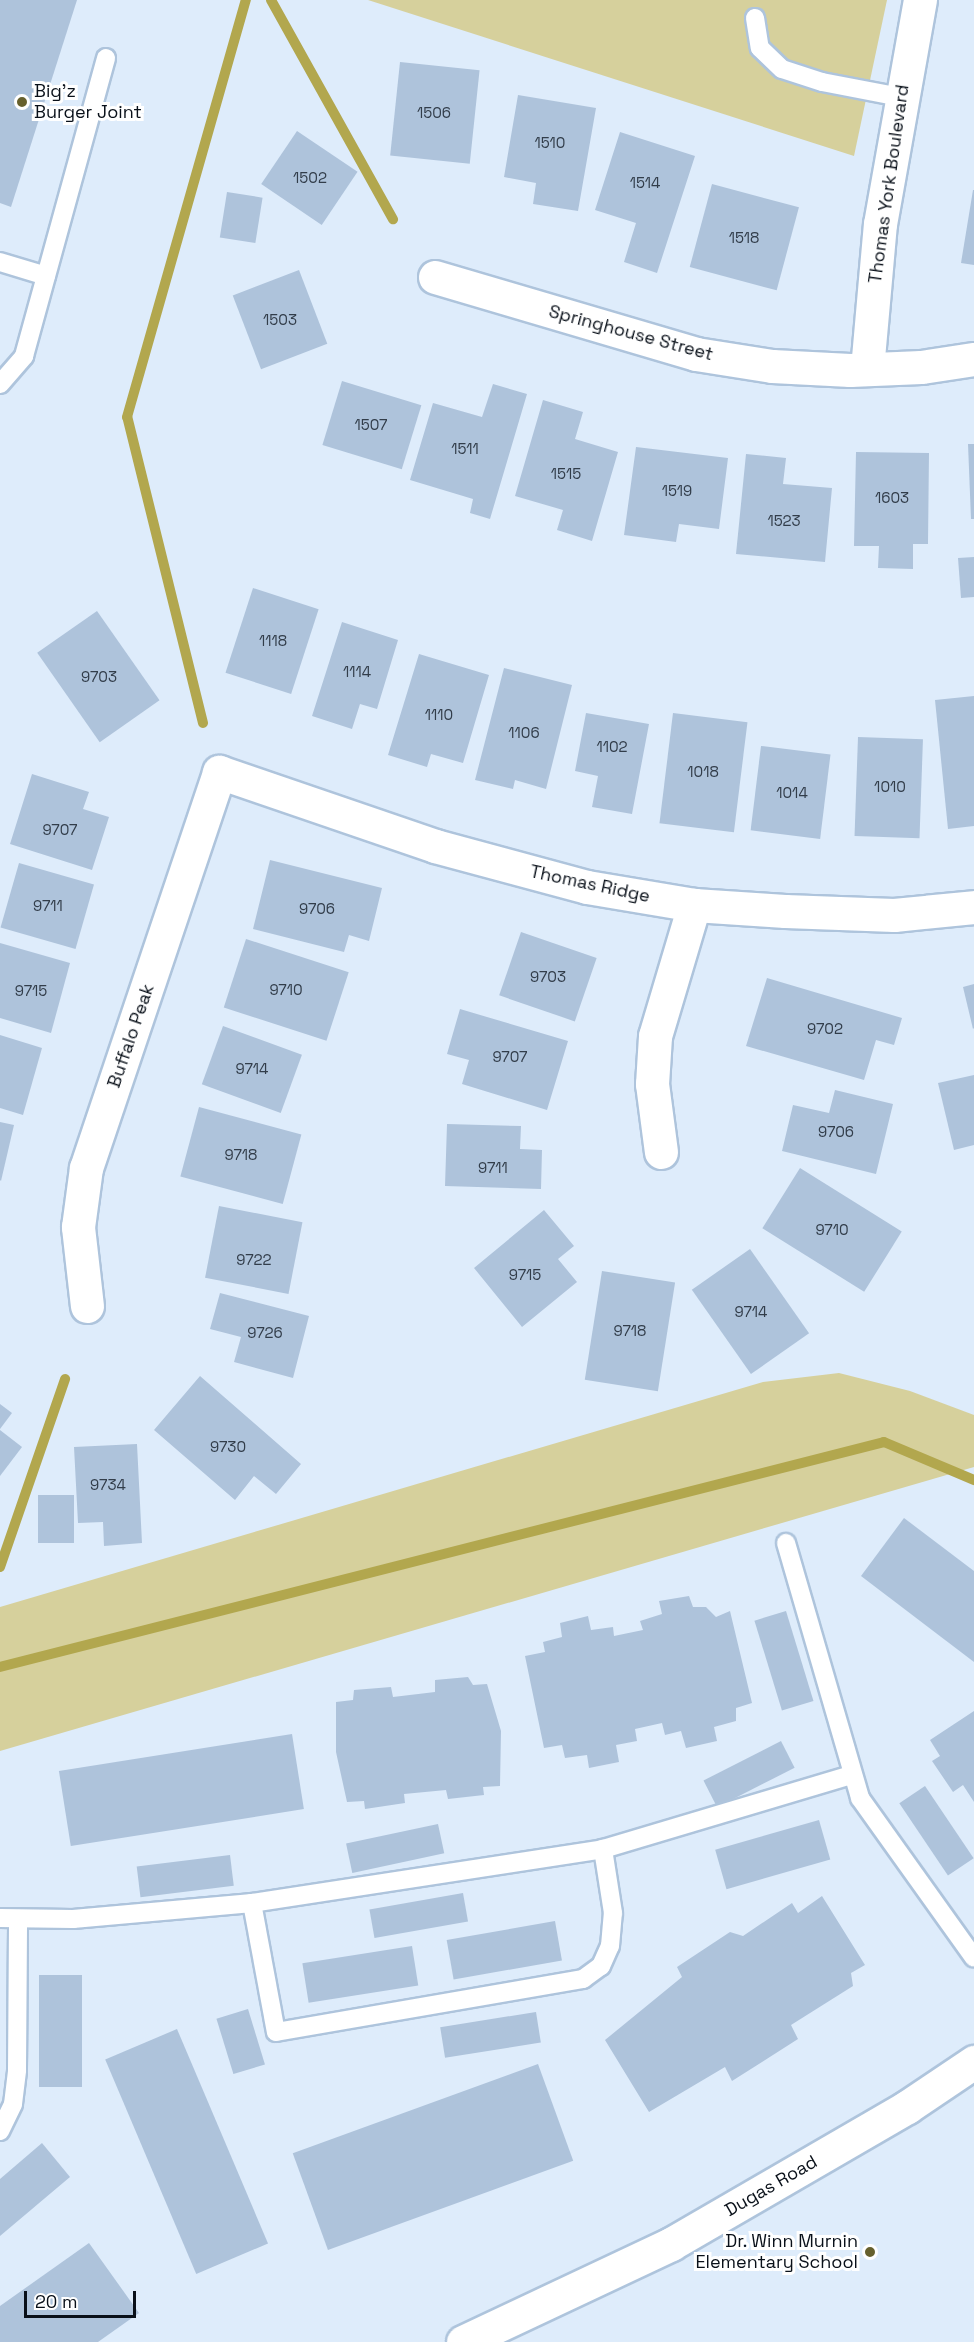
<!DOCTYPE html>
<style>
body{margin:0}
#map{position:relative;width:974px;height:2342px;overflow:hidden;background:#deecfb;font-family:"Space Grotesk",sans-serif}
div>[style]{position:absolute}
[style*='--x']{left:calc(var(--x)*1px);top:calc(var(--y)*1px);width:calc(var(--w)*1px);rotate:calc(var(--a)*1deg)}
.green>*{inset:0;background:#d6d09c}
.stream>*{height:10px;margin:-5px;padding:0 5px;transform-origin:5px;border-radius:5px;background:#b2a74e}
.building>*{inset:0;background:#aec3db;transform-origin:0 0}
.roads{filter:drop-shadow(2px 0 #aec4dc) drop-shadow(-2px 0 #aec4dc) drop-shadow(0 2px #aec4dc) drop-shadow(0 -2px #aec4dc)}
.lane>*{height:18px;margin:-9px;padding:0 9px;transform-origin:9px;border-radius:9px;background:#fff}
.street>*{height:33px;margin:-16.5px;padding:0 16.5px;transform-origin:16.5px;border-radius:16.5px;background:#fff}
.secondary>*{height:33px;margin:-16.5px;padding:0 16.5px;transform-origin:16.5px;border-radius:16.5px;background:#fff}
.dots>*{width:16px;height:16px;translate:-50% -50%;box-sizing:border-box;border:3px solid #fff;border-radius:50%}
span{translate:-50% -50%;white-space:nowrap;text-align:center;line-height:1.15;-webkit-text-stroke:6px #fff;paint-order:stroke}
.number-label{font-size:15px;color:#323d4a}
.number-label span{-webkit-text-stroke-width:0}
.poi-label{font-size:18px;color:#091019}
.left{translate:0 -50%;text-align:left}
.right{translate:-100% -50%;text-align:right}
.street-label{font-size:18px;color:#091019}
.scale{position:absolute;left:24px;top:2291px;width:112px;height:27px;box-sizing:border-box;border:3px solid #091019;border-top:0;padding-left:8px;font-size:18px;line-height:21px;white-space:nowrap;color:#091019;-webkit-text-stroke:4px #fff;paint-order:stroke}
</style>
<div id="map">
<div class="green">
<i style="clip-path:polygon(368px 0,887px 0,854px 156px)"></i>
<i style="clip-path:polygon(839px 1373px,910px 1391px,974px 1415px,974px 1467px,0 1751px,0 1607px,763px 1382px)"></i>
</div>
<div class="stream">
<i style="--x:271;--y:0;--w:251;--a:60.9"></i>
<i style="--x:203;--y:723;--w:315;--a:-103.9"></i>
<i style="--x:127;--y:417;--w:434;--a:-74.1"></i>
<i style="--x:0;--y:1567;--w:199;--a:-70.9"></i>
<i style="--x:0;--y:1667;--w:912;--a:-14.28"></i>
<i style="--x:884;--y:1442;--w:98;--a:22.9"></i>
</div>
<div class="building">
<i style="clip-path:polygon(0 0,77px 0,11px 207px,0 203px)"></i>
<i style="left:400px;top:62px;width:80px;height:94px;rotate:6deg"></i>
<i style="clip-path:polygon(518px 95px,596px 108px,578px 211px,533px 204px,536px 183px,504px 177px)"></i>
<i style="left:297px;top:131px;width:73px;height:64px;rotate:34deg"></i>
<i style="clip-path:polygon(620px 132px,695px 156px,657px 273px,624px 262px,636px 223px,595px 210px)"></i>
<i style="left:712px;top:184px;width:90px;height:86px;rotate:15deg"></i>
<i style="clip-path:polygon(973px 190px,974px 190px,974px 265px,961px 263px)"></i>
<i style="left:227px;top:192px;width:36px;height:46px;rotate:9deg"></i>
<i style="left:299px;top:270px;width:79px;height:71px;rotate:69deg"></i>
<i style="left:342px;top:381px;width:83px;height:67px;rotate:17deg"></i>
<i style="clip-path:polygon(493px 384px,527px 394px,490px 519px,470px 513px,473px 499px,410px 480px,433px 403px,482px 417px)"></i>
<i style="clip-path:polygon(543px 400px,583px 412px,575px 439px,618px 452px,592px 541px,557px 530px,563px 510px,515px 496px)"></i>
<i style="clip-path:polygon(968px 444px,974px 444px,974px 519px,971px 519px)"></i>
<i style="clip-path:polygon(636px 447px,728px 458px,719px 529px,679px 524px,676px 542px,624px 535px)"></i>
<i style="clip-path:polygon(856px 452px,929px 453px,928px 544px,913px 544px,913px 569px,878px 568px,879px 546px,854px 546px)"></i>
<i style="clip-path:polygon(746px 454px,786px 458px,783px 484px,832px 488px,825px 562px,736px 554px)"></i>
<i style="clip-path:polygon(974px 557px,974px 597px,961px 598px,958px 558px)"></i>
<i style="left:253px;top:588px;width:69px;height:89px;rotate:18deg"></i>
<i style="left:97px;top:611px;width:109px;height:73px;rotate:55deg"></i>
<i style="clip-path:polygon(342px 622px,398px 640px,377px 709px,360px 704px,352px 729px,312px 716px)"></i>
<i style="clip-path:polygon(419px 654px,489px 675px,463px 763px,431px 754px,427px 767px,388px 755px)"></i>
<i style="clip-path:polygon(504px 668px,572px 685px,546px 789px,515px 780px,513px 789px,475px 780px)"></i>
<i style="clip-path:polygon(974px 696px,974px 826px,948px 829px,935px 700px)"></i>
<i style="clip-path:polygon(586px 713px,649px 724px,632px 814px,592px 807px,598px 776px,575px 771px)"></i>
<i style="left:673px;top:713px;width:75px;height:111px;rotate:7deg"></i>
<i style="left:858px;top:737px;width:65px;height:99px;rotate:2deg"></i>
<i style="left:761px;top:746px;width:70px;height:85px;rotate:7deg"></i>
<i style="clip-path:polygon(32px 774px,89px 792px,83px 809px,109px 817px,92px 870px,10px 844px)"></i>
<i style="clip-path:polygon(270px 860px,382px 888px,369px 941px,349px 935px,344px 952px,253px 929px)"></i>
<i style="left:19px;top:863px;width:78px;height:67px;rotate:16deg"></i>
<i style="left:521px;top:932px;width:80px;height:67px;rotate:19deg"></i>
<i style="left:246px;top:939px;width:108px;height:72px;rotate:18deg"></i>
<i style="clip-path:polygon(0 943px,70px 963px,51px 1033px,0 1018px)"></i>
<i style="clip-path:polygon(767px 978px,902px 1018px,894px 1045px,876px 1040px,864px 1080px,746px 1046px)"></i>
<i style="clip-path:polygon(974px 984px,974px 1028px,973px 1029px,963px 987px)"></i>
<i style="clip-path:polygon(460px 1009px,568px 1041px,547px 1110px,462px 1084px,469px 1060px,447px 1054px)"></i>
<i style="left:223px;top:1026px;width:84px;height:62px;rotate:20deg"></i>
<i style="clip-path:polygon(0 1035px,42px 1048px,23px 1115px,0 1108px)"></i>
<i style="clip-path:polygon(974px 1075px,974px 1145px,954px 1150px,938px 1083px)"></i>
<i style="clip-path:polygon(835px 1090px,893px 1104px,876px 1174px,782px 1151px,793px 1105px,829px 1113px)"></i>
<i style="left:199px;top:1107px;width:106px;height:72px;rotate:15deg"></i>
<i style="clip-path:polygon(0 1122px,14px 1125px,1px 1181px,0 1180px)"></i>
<i style="clip-path:polygon(447px 1124px,521px 1126px,520px 1149px,542px 1150px,541px 1189px,445px 1186px)"></i>
<i style="left:800px;top:1168px;width:120px;height:71px;rotate:32deg"></i>
<i style="left:219px;top:1206px;width:85px;height:73px;rotate:11deg"></i>
<i style="clip-path:polygon(544px 1210px,574px 1246px,558px 1259px,577px 1282px,522px 1327px,474px 1268px)"></i>
<i style="left:750px;top:1249px;width:103px;height:71px;rotate:55deg"></i>
<i style="left:602px;top:1271px;width:74px;height:110px;rotate:9deg"></i>
<i style="clip-path:polygon(220px 1293px,309px 1316px,293px 1378px,234px 1362px,241px 1337px,210px 1329px)"></i>
<i style="clip-path:polygon(200px 1376px,301px 1464px,276px 1494px,254px 1476px,235px 1500px,154px 1430px)"></i>
<i style="clip-path:polygon(0 1404px,12px 1413px,0 1429px)"></i>
<i style="clip-path:polygon(0 1430px,22px 1447px,0 1476px)"></i>
<i style="clip-path:polygon(137px 1444px,142px 1543px,104px 1546px,103px 1522px,78px 1523px,74px 1447px)"></i>
<i style="left:38px;top:1495px;width:36px;height:48px"></i>
<i style="clip-path:polygon(904px 1518px,974px 1571px,974px 1662px,861px 1576px)"></i>
<i style="clip-path:polygon(689px 1596px,693px 1607px,706px 1607px,716px 1617px,730px 1611px,752px 1703px,736px 1708px,736px 1721px,714px 1727px,717px 1741px,686px 1748px,681px 1731px,665px 1735px,662px 1723px,635px 1729px,637px 1741px,616px 1745px,619px 1762px,589px 1768px,587px 1755px,565px 1758px,562px 1745px,544px 1748px,525px 1656px,545px 1652px,543px 1642px,562px 1637px,560px 1623px,588px 1616px,591px 1630px,613px 1627px,614px 1636px,643px 1630px,640px 1621px,662px 1614px,659px 1601px)"></i>
<i style="left:786px;top:1611px;width:94px;height:33px;rotate:73deg"></i>
<i style="clip-path:polygon(468px 1677px,473px 1685px,487px 1684px,501px 1731px,500px 1786px,483px 1787px,484px 1795px,448px 1799px,446px 1790px,404px 1794px,405px 1803px,365px 1809px,364px 1801px,347px 1802px,336px 1752px,336px 1702px,353px 1700px,354px 1690px,391px 1687px,393px 1697px,435px 1692px,435px 1680px)"></i>
<i style="clip-path:polygon(974px 1711px,974px 1802px,963px 1785px,953px 1792px,932px 1761px,940px 1756px,930px 1740px)"></i>
<i style="left:292px;top:1734px;width:76px;height:236px;rotate:81deg"></i>
<i style="left:781px;top:1741px;width:30px;height:87px;rotate:63deg"></i>
<i style="left:925px;top:1786px;width:87px;height:31px;rotate:56deg"></i>
<i style="left:819px;top:1820px;width:41px;height:108px;rotate:74deg"></i>
<i style="left:438px;top:1824px;width:30px;height:94px;rotate:78deg"></i>
<i style="left:230px;top:1855px;width:31px;height:94px;rotate:83deg"></i>
<i style="left:463px;top:1893px;width:29px;height:95px;rotate:80deg"></i>
<i style="clip-path:polygon(822px 1896px,865px 1965px,851px 1973px,853px 1986px,791px 2025px,798px 2039px,732px 2081px,725px 2067px,649px 2112px,605px 2040px,682px 1977px,677px 1967px,730px 1932px,743px 1936px,792px 1903px,798px 1913px)"></i>
<i style="left:555px;top:1921px;width:40px;height:110px;rotate:80deg"></i>
<i style="left:412px;top:1946px;width:40px;height:111px;rotate:81deg"></i>
<i style="left:39px;top:1975px;width:43px;height:112px"></i>
<i style="left:248px;top:2009px;width:58px;height:33px;rotate:73deg"></i>
<i style="left:536px;top:2012px;width:31px;height:97px;rotate:81deg"></i>
<i style="left:177px;top:2029px;width:233px;height:78px;rotate:67deg"></i>
<i style="left:538px;top:2064px;width:103px;height:261px;rotate:70deg"></i>
<i style="clip-path:polygon(42px 2143px,70px 2177px,0 2236px,0 2179px)"></i>
<i style="clip-path:polygon(89px 2243px,139px 2313px,98px 2342px,0 2342px,0 2306px)"></i>
</div>
<div class="roads">
<div class="lane">
<i style="--x:755;--y:18;--w:30;--a:81"></i>
<i style="--x:760;--y:48;--w:30;--a:44"></i>
<i style="--x:782;--y:69;--w:42;--a:18"></i>
<i style="--x:822;--y:82;--w:79;--a:10.9"></i>
<i style="--x:0;--y:262;--w:48;--a:16.9"></i>
<i style="--x:0;--y:384;--w:37;--a:-49"></i>
<i style="--x:24;--y:356;--w:309;--a:-74.6"></i>
<i style="--x:786;--y:1543;--w:266;--a:73.8"></i>
<i style="--x:860;--y:1798;--w:196;--a:54.5"></i>
<i style="--x:252;--y:1903;--w:131;--a:79.5"></i>
<i style="--x:276;--y:2032;--w:312;--a:-9.8"></i>
<i style="--x:583;--y:1979;--w:22;--a:-36"></i>
<i style="--x:601;--y:1966;--w:22;--a:-66"></i>
<i style="--x:610;--y:1946;--w:33;--a:-85"></i>
<i style="--x:613;--y:1913;--w:65;--a:-98.9"></i>
<i style="--x:0;--y:1918;--w:73;--a:0.8"></i>
<i style="--x:73;--y:1919;--w:180;--a:-5.1"></i>
<i style="--x:252;--y:1903;--w:355;--a:-8.7"></i>
<i style="--x:603;--y:1849;--w:260;--a:-16.6"></i>
<i style="--x:0;--y:2131;--w:30;--a:-64"></i>
<i style="--x:13;--y:2104;--w:34;--a:-83"></i>
<i style="--x:17;--y:2070;--w:150;--a:-89.6"></i>
</div>
<div class="street">
<i style="--x:435;--y:277;--w:272;--a:16.4"></i>
<i style="--x:696;--y:354;--w:77;--a:9"></i>
<i style="--x:772;--y:366;--w:78;--a:2.9"></i>
<i style="--x:850;--y:370;--w:71;--a:-2.4"></i>
<i style="--x:921;--y:367;--w:54;--a:-8.6"></i>
<i style="--x:867;--y:369;--w:146;--a:-84.9"></i>
<i style="--x:880;--y:224;--w:228;--a:-79.9"></i>
<i style="--x:661;--y:1152;--w:69;--a:-97.5"></i>
<i style="--x:652;--y:1084;--w:48;--a:-86.4"></i>
<i style="--x:655;--y:1036;--w:137;--a:-73.4"></i>
<i style="--x:87;--y:1306;--w:80;--a:-96.5"></i>
<i style="--x:78;--y:1227;--w:60;--a:-82.3"></i>
<i style="--x:86;--y:1168;--w:418;--a:-71.4"></i>
<i style="--x:219;--y:772;--w:228;--a:18.9"></i>
<i style="--x:435;--y:846;--w:157;--a:15.1"></i>
<i style="--x:587;--y:887;--w:109;--a:9.5"></i>
<i style="--x:694;--y:905;--w:91;--a:3.8"></i>
<i style="--x:785;--y:911;--w:109;--a:2.1"></i>
<i style="--x:894;--y:915;--w:80;--a:-5.7"></i>
</div>
<div class="secondary">
<i style="--x:463;--y:2342;--w:230;--a:-25.2"></i>
<i style="--x:671;--y:2244;--w:273;--a:-30.1"></i>
<i style="--x:907;--y:2107;--w:81;--a:-33.9"></i>
</div>
</div>
<div class="dots">
<i style="left:22px;top:102px;background:#66602d"></i>
<i style="left:870px;top:2252px;background:#66602d"></i>
</div>
<div class="number-label">
<span style="left:434px;top:113px">1506</span>
<span style="left:550px;top:143px">1510</span>
<span style="left:310px;top:178px">1502</span>
<span style="left:645px;top:183px">1514</span>
<span style="left:744px;top:238px">1518</span>
<span style="left:280px;top:320px">1503</span>
<span style="left:371px;top:425px">1507</span>
<span style="left:465px;top:449px">1511</span>
<span style="left:566px;top:474px">1515</span>
<span style="left:677px;top:491px">1519</span>
<span style="left:892px;top:498px">1603</span>
<span style="left:784px;top:521px">1523</span>
<span style="left:273px;top:641px">1118</span>
<span style="left:357px;top:672px">1114</span>
<span style="left:99px;top:677px">9703</span>
<span style="left:439px;top:715px">1110</span>
<span style="left:524px;top:733px">1106</span>
<span style="left:612px;top:747px">1102</span>
<span style="left:703px;top:772px">1018</span>
<span style="left:890px;top:787px">1010</span>
<span style="left:792px;top:793px">1014</span>
<span style="left:60px;top:830px">9707</span>
<span style="left:48px;top:906px">9711</span>
<span style="left:317px;top:909px">9706</span>
<span style="left:548px;top:977px">9703</span>
<span style="left:286px;top:990px">9710</span>
<span style="left:31px;top:991px">9715</span>
<span style="left:825px;top:1029px">9702</span>
<span style="left:510px;top:1057px">9707</span>
<span style="left:252px;top:1069px">9714</span>
<span style="left:836px;top:1132px">9706</span>
<span style="left:241px;top:1155px">9718</span>
<span style="left:493px;top:1168px">9711</span>
<span style="left:832px;top:1230px">9710</span>
<span style="left:254px;top:1260px">9722</span>
<span style="left:525px;top:1275px">9715</span>
<span style="left:751px;top:1312px">9714</span>
<span style="left:630px;top:1331px">9718</span>
<span style="left:265px;top:1333px">9726</span>
<span style="left:228px;top:1447px">9730</span>
<span style="left:108px;top:1485px">9734</span>
</div>
<div class="poi-label">
<span class="left" style="left:34px;top:102px">Big'z<br>Burger Joint</span>
<span class="right" style="left:858px;top:2252px">Dr. Winn Murnin<br>Elementary School</span>
</div>
<div class="street-label">
<span style="left:889px;top:184px;rotate:-82deg">Thomas York Boulevard</span>
<span style="left:631px;top:333px;rotate:15deg">Springhouse Street</span>
<span style="left:590px;top:884px;rotate:12deg">Thomas Ridge</span>
<span style="left:131px;top:1036px;rotate:-71deg">Buffalo Peak</span>
<span style="left:771px;top:2186px;rotate:-30deg">Dugas Road</span>
</div>
<div class="scale">20 m</div>
</div>
